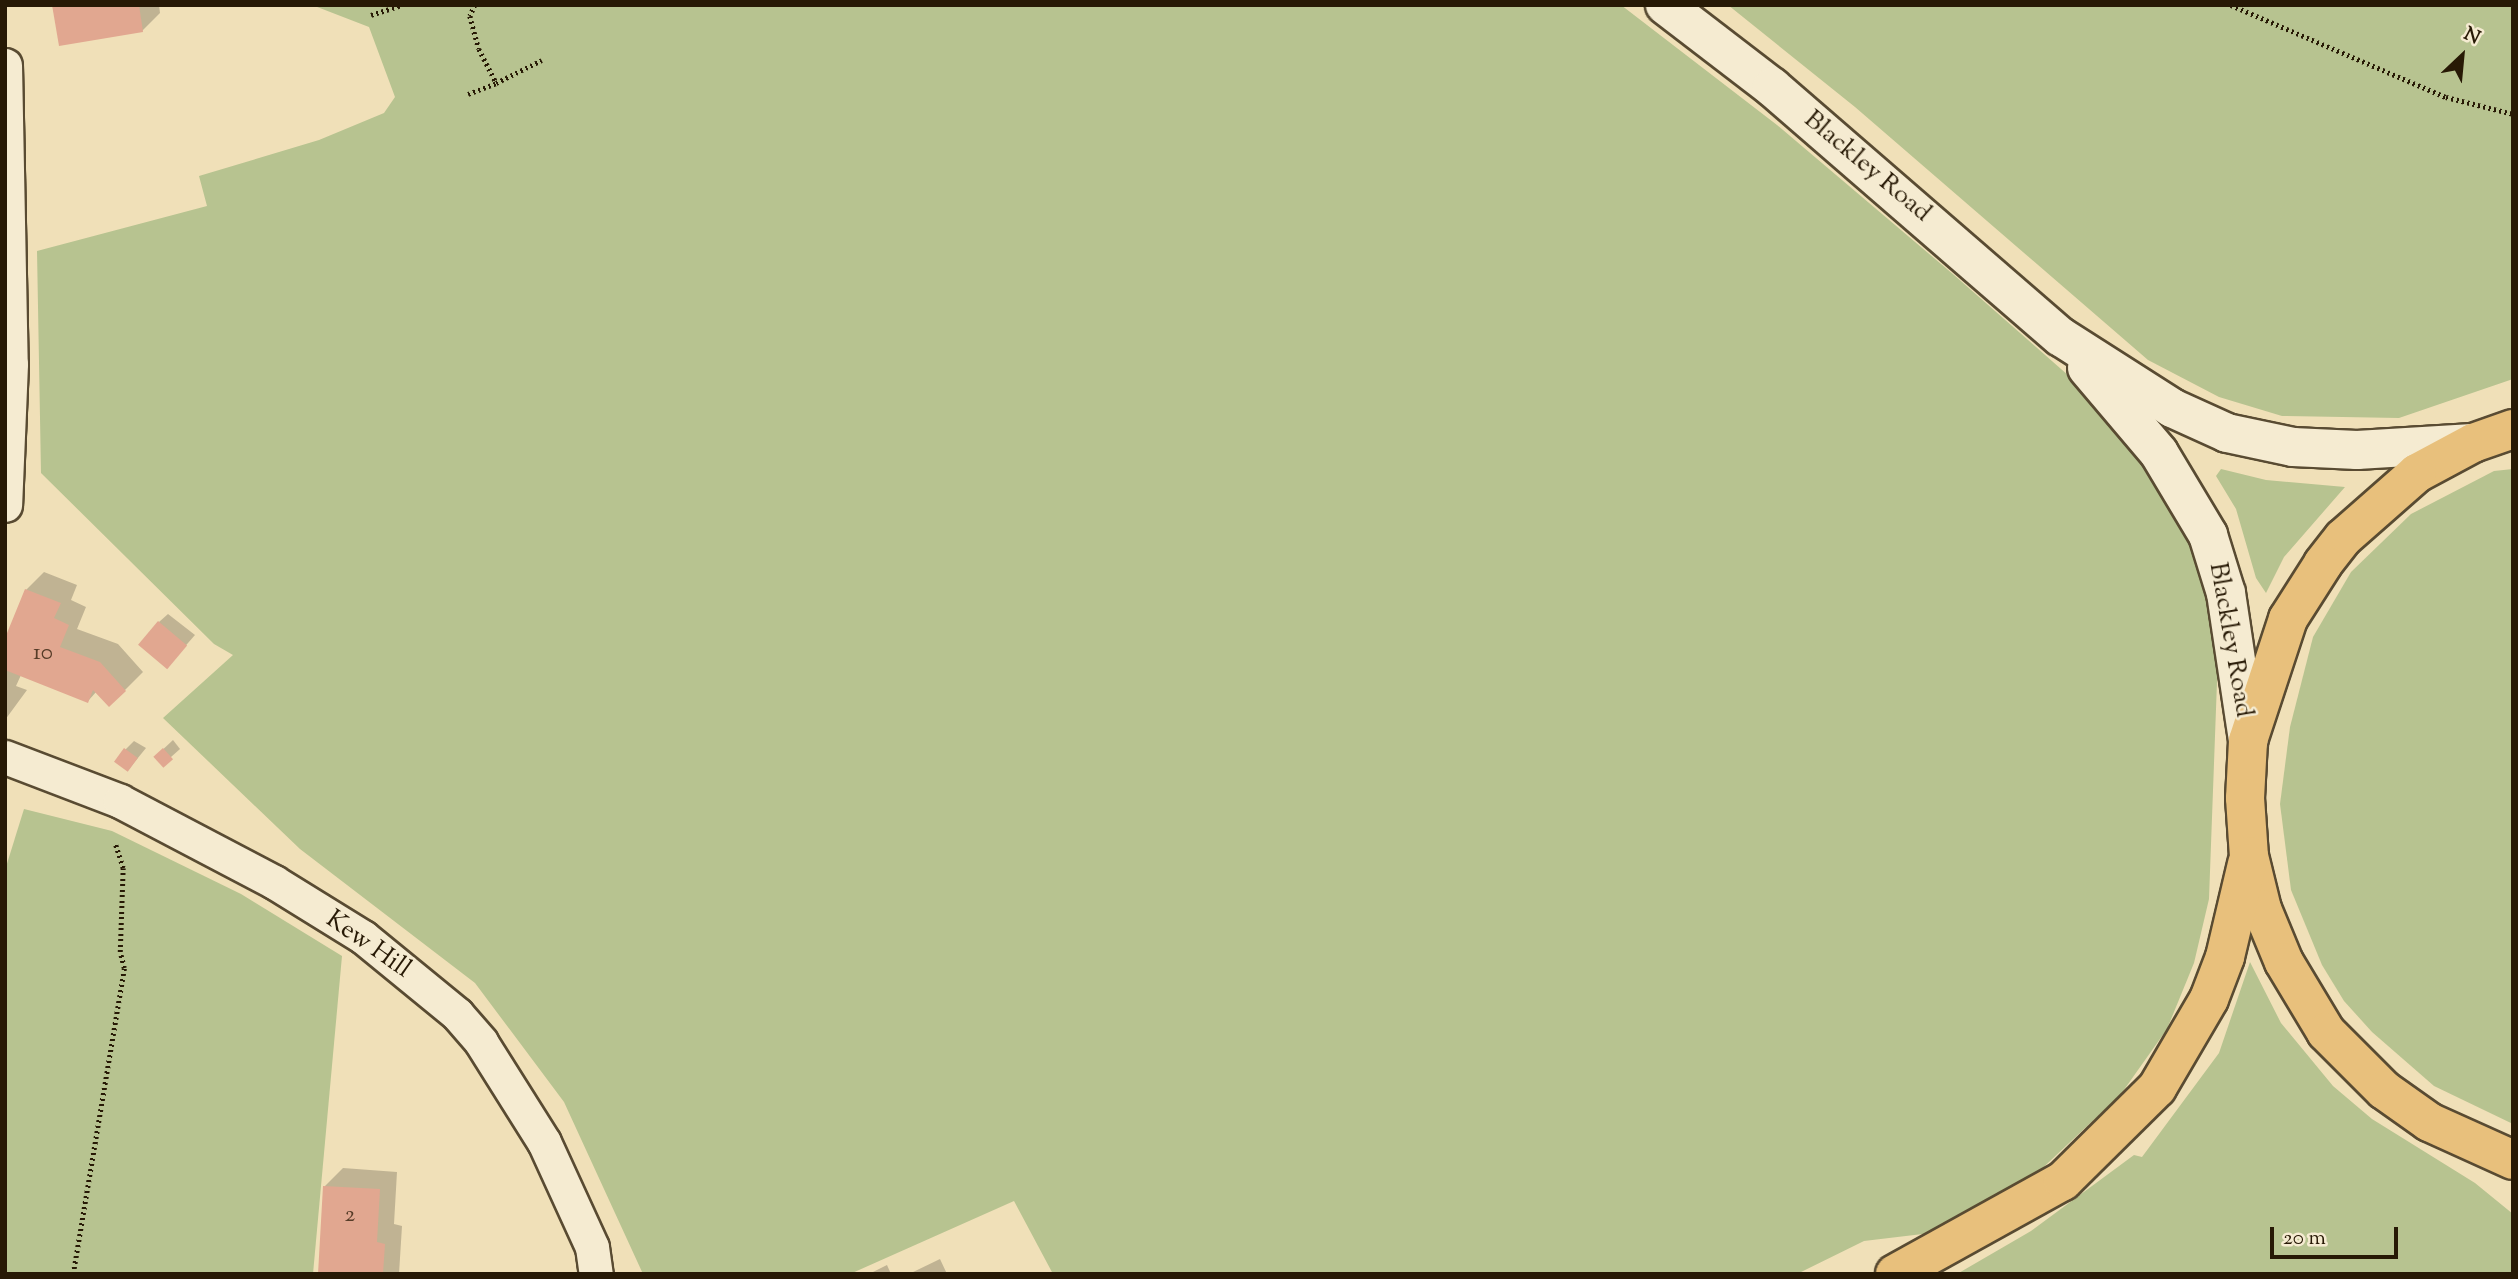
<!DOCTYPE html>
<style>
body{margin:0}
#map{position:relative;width:2518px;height:1279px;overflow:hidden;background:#f0e0b8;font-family:"Sorts Mill Goudy",serif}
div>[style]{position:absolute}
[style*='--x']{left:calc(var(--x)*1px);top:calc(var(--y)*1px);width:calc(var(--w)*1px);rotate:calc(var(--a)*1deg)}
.green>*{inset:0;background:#b7c390}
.shadow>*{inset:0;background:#0003}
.building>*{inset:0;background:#e1a790;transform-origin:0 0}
.path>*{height:4.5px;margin-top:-2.25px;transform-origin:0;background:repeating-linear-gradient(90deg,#271905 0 2px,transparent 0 5.5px)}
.roads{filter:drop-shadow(2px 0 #594b32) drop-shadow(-2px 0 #594b32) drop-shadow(0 2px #594b32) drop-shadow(0 -2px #594b32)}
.street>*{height:33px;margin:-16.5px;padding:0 16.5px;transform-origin:16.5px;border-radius:16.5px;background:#f5ebd1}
.secondary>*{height:38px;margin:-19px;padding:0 19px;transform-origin:19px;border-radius:19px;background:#f5ebd1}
.highway>*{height:38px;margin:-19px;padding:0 19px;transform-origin:19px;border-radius:19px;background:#e8c07c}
span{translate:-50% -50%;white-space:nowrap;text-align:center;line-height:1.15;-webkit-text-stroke:5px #f5ebd1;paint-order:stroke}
.number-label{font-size:23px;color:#563c28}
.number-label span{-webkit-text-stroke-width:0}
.street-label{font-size:26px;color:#271905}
.frame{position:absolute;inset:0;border:7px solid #271905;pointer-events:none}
.north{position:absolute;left:2427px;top:21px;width:70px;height:70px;-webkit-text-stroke:5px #f5ebd1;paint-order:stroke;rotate:26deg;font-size:19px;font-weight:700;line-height:28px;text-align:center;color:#271905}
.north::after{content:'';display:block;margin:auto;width:24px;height:32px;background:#271905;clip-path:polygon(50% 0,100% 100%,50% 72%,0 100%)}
.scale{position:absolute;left:2270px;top:1227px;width:128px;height:32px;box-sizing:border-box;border:4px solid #271905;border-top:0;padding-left:9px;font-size:21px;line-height:24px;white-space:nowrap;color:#271905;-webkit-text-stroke:5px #f5ebd1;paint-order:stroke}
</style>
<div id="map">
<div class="green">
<i style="clip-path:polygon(312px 5px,1621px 5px,1777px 125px,1954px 275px,2069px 376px,2126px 434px,2168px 488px,2214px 602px,2218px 655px,2209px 899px,2194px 963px,2167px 1029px,2121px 1094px,2032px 1178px,1931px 1233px,1864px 1241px,1797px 1274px,1053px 1274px,1014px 1201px,850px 1274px,643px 1274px,564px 1102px,475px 983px,300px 849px,163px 718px,233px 655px,214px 644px,41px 473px,37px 251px,207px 206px,199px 176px,319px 140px,384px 113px,395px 97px,369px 27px)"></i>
<i style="clip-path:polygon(1728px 5px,2513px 5px,2513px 379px,2399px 418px,2282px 416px,2219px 397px,2148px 360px,1855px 107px)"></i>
<i style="clip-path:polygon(2221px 469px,2266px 480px,2345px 487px,2284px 557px,2266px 593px,2256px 578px,2236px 509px,2216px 476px)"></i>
<i style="clip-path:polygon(2513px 469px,2513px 1124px,2434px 1086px,2372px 1032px,2344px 1001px,2322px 965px,2291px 890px,2280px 804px,2290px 727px,2313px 637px,2351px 572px,2411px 514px,2494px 471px)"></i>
<i style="clip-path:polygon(24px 809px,112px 831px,241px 894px,342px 956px,313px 1274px,5px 1274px,5px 870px)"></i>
<i style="clip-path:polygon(2250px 962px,2281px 1023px,2333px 1086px,2372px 1119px,2475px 1183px,2513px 1214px,2513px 1274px,1957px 1274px,2031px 1231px,2134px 1155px,2142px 1157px,2219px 1053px)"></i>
</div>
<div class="shadow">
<i style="clip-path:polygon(54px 5px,159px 5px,160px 13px,142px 31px)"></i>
<i style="clip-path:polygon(44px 572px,77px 585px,71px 600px,86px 607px,77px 629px,118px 644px,143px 672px,125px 690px,97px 691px,88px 701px,21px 675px,16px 686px,27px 690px,5px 720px,5px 643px,26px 590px)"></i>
<i style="clip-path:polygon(168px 614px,195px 635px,167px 667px,159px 622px)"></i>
<i style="clip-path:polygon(173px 740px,180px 749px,162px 765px,156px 756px)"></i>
<i style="clip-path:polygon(134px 741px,146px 748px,129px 769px,125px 750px)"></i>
<i style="clip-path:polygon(343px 1168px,397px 1172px,394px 1224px,402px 1226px,399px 1274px,320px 1274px,325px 1186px)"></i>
<i style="clip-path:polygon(940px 1259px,947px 1274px,909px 1274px)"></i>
<i style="clip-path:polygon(887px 1265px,891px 1274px,869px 1274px)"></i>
</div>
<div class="building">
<i style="clip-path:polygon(52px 5px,139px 5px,143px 32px,59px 46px)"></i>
<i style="clip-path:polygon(25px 589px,61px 603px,54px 618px,69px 625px,60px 647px,100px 662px,126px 691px,109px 707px,93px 690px,88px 703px,5px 670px,5px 638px)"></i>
<i style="left:158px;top:621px;width:38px;height:31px;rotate:40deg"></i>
<i style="left:124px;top:748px;width:17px;height:17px;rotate:36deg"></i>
<i style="left:163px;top:748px;width:15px;height:13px;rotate:48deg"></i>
<i style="clip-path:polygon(323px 1186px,380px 1189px,377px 1242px,385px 1244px,383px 1274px,318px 1274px)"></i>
</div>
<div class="path">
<i style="--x:475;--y:5;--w:12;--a:114"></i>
<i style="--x:470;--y:16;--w:34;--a:75"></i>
<i style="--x:479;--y:49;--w:38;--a:63"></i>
<i style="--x:496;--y:83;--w:51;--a:-26.6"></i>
<i style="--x:2231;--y:5;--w:234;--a:23.2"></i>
<i style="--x:2446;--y:97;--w:69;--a:14.2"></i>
<i style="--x:371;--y:15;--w:32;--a:-18"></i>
<i style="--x:468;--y:94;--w:30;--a:-21"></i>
<i style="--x:73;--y:1274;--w:310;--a:-80.5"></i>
<i style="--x:124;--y:968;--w:16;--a:-104"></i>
<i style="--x:120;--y:952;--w:84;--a:-88"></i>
<i style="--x:123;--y:868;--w:26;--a:-108"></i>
</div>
<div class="roads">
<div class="street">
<i style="--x:5;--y:65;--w:299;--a:88.9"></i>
<i style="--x:11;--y:364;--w:141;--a:92.4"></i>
<i style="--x:5;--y:757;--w:123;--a:20.9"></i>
<i style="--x:120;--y:801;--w:174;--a:27.7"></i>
<i style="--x:274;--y:882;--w:105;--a:31.7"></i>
<i style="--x:363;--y:937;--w:122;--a:39.3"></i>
<i style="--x:457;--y:1014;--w:37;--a:49"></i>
<i style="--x:481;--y:1042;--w:118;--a:57.8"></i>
<i style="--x:544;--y:1142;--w:115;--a:65.4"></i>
<i style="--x:592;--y:1247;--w:27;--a:82"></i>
</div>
<div class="secondary">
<i style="--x:1665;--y:5;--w:135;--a:37.5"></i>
<i style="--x:1772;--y:87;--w:382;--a:40.9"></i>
<i style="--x:2061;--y:337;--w:132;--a:32.6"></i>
<i style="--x:2172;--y:408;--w:60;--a:24.4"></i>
<i style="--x:2227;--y:433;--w:67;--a:12"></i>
<i style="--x:2293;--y:447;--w:64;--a:2.7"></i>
<i style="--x:2357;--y:450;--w:116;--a:-3.5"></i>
<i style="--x:2087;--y:368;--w:111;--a:49.7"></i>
<i style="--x:2159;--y:453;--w:96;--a:59.1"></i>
<i style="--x:2208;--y:535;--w:61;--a:72.8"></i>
<i style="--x:2226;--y:593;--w:150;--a:81.5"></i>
</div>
<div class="highway">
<i style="--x:2513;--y:429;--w:42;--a:160.7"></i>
<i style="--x:2473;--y:443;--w:64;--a:151.8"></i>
<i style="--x:2417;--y:473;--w:98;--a:138.7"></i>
<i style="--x:2343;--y:538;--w:33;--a:128"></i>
<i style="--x:2323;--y:564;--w:65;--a:122.5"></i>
<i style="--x:2288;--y:619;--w:128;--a:108.2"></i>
<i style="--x:2248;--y:741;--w:57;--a:93"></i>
<i style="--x:2245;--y:798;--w:58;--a:86.1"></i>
<i style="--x:2249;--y:856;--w:55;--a:76.2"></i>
<i style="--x:2262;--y:909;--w:57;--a:67.5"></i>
<i style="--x:2284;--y:962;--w:82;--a:59"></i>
<i style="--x:2326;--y:1032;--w:82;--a:45"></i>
<i style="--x:2384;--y:1090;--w:55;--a:35.4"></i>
<i style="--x:2429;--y:1122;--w:92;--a:24.3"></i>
<i style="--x:1895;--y:1274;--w:192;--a:-29"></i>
<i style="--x:2063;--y:1181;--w:132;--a:-44.7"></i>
<i style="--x:2157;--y:1088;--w:103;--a:-59.7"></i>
<i style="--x:2209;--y:999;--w:45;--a:-69.1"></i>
<i style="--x:2225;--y:957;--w:96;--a:-76.7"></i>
</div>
</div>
<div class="number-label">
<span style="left:43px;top:654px">10</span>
<span style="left:350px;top:1216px">2</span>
</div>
<div class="street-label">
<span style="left:1867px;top:167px;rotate:40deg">Blackley Road</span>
<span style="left:2230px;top:640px;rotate:80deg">Blackley Road</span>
<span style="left:368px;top:945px;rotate:35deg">Kew Hill</span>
</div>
<div class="frame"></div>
<div class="north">N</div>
<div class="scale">20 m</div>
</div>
